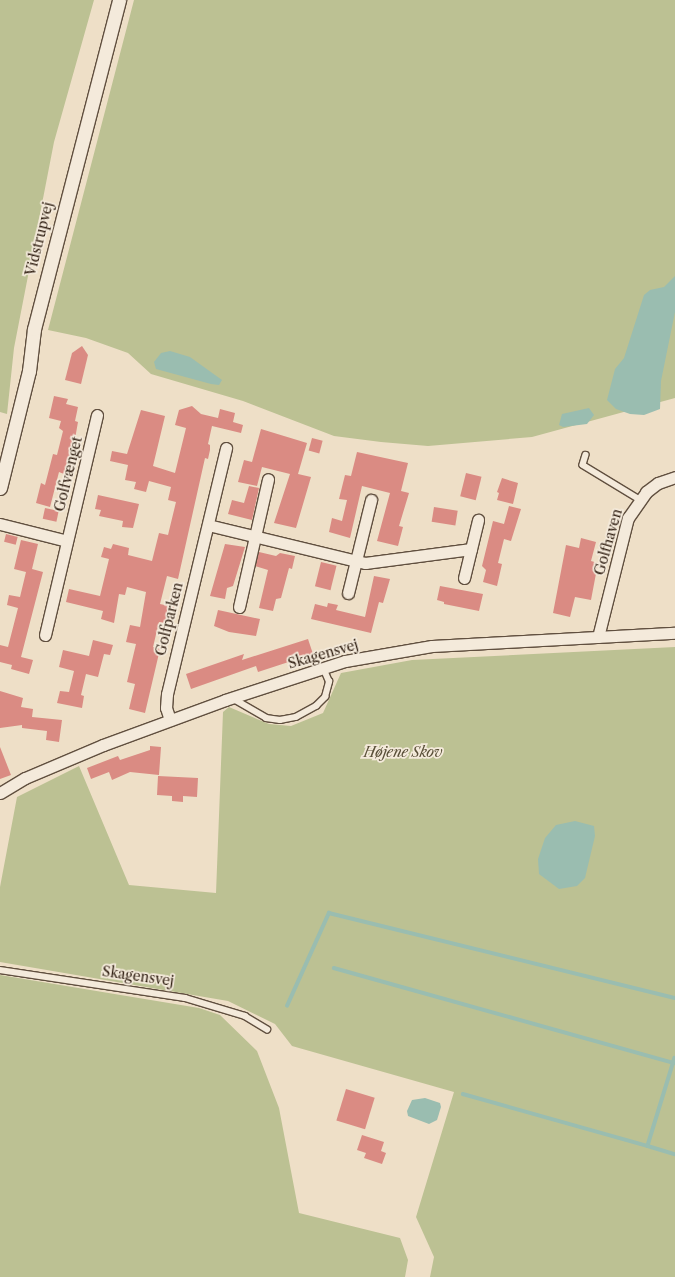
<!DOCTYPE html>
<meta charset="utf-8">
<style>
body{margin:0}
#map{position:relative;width:675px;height:1277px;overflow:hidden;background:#eedfc7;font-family:"Libre Caslon Text",serif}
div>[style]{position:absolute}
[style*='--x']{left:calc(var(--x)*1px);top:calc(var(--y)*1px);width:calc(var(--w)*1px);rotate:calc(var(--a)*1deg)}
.green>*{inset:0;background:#bcc193}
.water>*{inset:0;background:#9abdb0}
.stream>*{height:3.5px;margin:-1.75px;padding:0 1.75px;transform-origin:1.75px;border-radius:1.75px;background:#9abdb0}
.building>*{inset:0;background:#da8b83;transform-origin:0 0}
.roads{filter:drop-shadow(1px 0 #604f3f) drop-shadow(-1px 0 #604f3f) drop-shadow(0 1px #604f3f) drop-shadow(0 -1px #604f3f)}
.service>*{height:5.5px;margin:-2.75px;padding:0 2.75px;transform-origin:2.75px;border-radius:2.75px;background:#f4eadb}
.minor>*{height:11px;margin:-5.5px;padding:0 5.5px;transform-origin:5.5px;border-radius:5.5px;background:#f4eadb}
.tertiary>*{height:13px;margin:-6.5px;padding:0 6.5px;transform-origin:6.5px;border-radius:6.5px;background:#f4eadb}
span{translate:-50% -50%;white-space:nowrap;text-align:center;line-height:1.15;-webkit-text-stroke:3.5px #f4eadb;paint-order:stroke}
.street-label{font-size:14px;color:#301f12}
.park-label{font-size:14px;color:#5a5039;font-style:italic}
</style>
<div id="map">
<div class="green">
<i style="clip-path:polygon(0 0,94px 0,54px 142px,14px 348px,7px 414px,0 412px)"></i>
<i style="clip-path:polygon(134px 0,675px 0,675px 398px,532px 437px,428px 446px,381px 442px,334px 436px,243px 401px,151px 374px,128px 353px,86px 338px,48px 330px)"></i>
<i style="clip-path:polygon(675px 647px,675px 1277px,430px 1277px,434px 1257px,416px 1217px,454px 1092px,292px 1046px,275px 1024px,228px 1001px,0 962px,0 887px,17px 797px,79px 766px,129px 885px,216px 893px,223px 712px,229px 707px,269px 724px,291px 726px,323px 713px,341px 673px,412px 660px)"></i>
<i style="clip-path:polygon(0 975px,199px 1008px,220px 1015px,257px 1051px,279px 1108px,299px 1213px,400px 1238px,408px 1260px,405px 1277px,0 1277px)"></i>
</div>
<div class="water">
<i style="clip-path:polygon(675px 276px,675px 312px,661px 381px,660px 409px,644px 415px,630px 414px,616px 409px,607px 400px,615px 369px,624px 358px,644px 295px,650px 290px,664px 287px)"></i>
<i style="clip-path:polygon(170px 351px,190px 357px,222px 380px,219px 385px,211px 384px,156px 369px,154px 362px,161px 353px)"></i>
<i style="clip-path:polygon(589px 408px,594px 415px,587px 424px,563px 427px,559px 425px,562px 414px)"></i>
<i style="clip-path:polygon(575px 821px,594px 826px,595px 836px,585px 878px,577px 886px,559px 889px,539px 874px,538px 859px,545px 838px,556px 825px)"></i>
<i style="clip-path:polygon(425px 1098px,440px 1103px,441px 1107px,437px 1120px,429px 1124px,408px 1116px,407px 1111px,412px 1100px)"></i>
</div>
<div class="stream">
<i style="--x:334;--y:968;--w:353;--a:15.6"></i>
<i style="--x:287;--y:1006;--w:102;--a:-65.7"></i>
<i style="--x:329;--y:913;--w:356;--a:13.8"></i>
<i style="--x:675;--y:1058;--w:92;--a:107.1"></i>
<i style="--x:648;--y:1146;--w:28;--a:17"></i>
<i style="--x:463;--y:1094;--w:192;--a:15.7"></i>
</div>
<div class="building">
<i style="clip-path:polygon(82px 346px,88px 355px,81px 384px,65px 380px,72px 353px)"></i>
<i style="clip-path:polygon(54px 396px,68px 399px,66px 404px,78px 407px,75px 421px,78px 422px,71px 461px,68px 460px,64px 474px,59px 472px,50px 507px,36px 503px,41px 483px,45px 485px,53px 454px,57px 455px,63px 431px,59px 428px,61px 421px,49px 418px)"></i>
<i style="clip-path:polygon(192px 406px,201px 414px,218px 418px,220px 409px,235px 413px,233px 422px,243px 425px,241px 433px,212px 426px,208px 444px,210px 445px,210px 450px,208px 459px,205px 458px,178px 579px,167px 576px,160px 604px,174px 607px,171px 620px,167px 619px,166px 623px,159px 622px,153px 647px,160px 649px,145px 713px,129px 709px,135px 684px,127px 682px,136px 644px,126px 642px,130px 625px,140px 627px,146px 592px,127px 587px,125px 595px,119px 594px,114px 623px,101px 619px,103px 611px,66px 602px,69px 589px,100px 596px,109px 559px,101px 557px,104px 547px,111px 549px,113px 544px,129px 548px,128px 555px,152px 561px,159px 533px,168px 535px,176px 502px,168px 500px,171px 487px,149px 481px,146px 492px,134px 489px,136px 482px,125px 480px,128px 465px,110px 461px,112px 451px,127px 454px,141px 410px,165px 416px,153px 466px,175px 473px,186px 428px,175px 425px,179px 410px)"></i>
<i style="clip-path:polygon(261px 429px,307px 443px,298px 474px,311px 477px,296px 528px,274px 523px,290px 474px,262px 467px,257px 486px,238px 482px,244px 460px,252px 462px)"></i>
<i style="left:312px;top:438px;width:11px;height:13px;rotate:15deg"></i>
<i style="clip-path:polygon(357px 452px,408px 463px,401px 491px,409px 493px,399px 526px,403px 527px,398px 546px,377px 541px,390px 493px,362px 486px,350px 538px,329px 532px,332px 518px,342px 521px,347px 500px,339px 499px,345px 475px,351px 476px)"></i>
<i style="left:466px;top:473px;width:16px;height:24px;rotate:14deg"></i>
<i style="clip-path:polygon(502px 478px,518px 483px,513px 504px,497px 500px,499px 493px,497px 492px)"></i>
<i style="clip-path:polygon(249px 486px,259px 488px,252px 520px,228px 514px,232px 500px,244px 503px)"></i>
<i style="clip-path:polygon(98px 495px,139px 504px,133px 528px,122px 527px,123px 521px,99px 516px,101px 510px,95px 509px)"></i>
<i style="clip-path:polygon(509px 506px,521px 509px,511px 541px,504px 539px,498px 563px,502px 564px,497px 586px,483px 582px,486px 570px,482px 566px,493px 521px,504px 524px)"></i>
<i style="left:434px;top:507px;width:24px;height:15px;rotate:9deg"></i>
<i style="left:45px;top:508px;width:14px;height:11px;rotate:12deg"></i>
<i style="left:6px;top:534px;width:12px;height:8px;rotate:14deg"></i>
<i style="clip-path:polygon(581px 538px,596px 542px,591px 561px,598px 563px,591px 600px,575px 597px,570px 617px,553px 613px,566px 545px,579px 548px)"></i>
<i style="clip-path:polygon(21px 540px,38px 544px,32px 569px,43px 572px,21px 657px,33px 660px,29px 674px,11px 669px,12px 665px,0 662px,0 645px,8px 647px,18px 608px,7px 605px,9px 595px,20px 597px,26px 572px,14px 569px)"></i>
<i style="clip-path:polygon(225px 544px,245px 547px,233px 586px,227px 588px,225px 599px,210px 596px)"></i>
<i style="clip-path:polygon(259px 552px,276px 556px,280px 553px,295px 556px,292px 569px,289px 568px,281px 598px,276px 599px,273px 611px,259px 608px,268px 570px,255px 566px)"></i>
<i style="left:321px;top:562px;width:16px;height:25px;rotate:14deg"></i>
<i style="clip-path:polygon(374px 576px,390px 579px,383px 603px,379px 602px,371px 633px,311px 619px,315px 604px,327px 607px,328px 603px,338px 605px,336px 610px,365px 617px)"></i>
<i style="clip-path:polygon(440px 586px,483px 594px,479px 611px,444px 604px,444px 602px,437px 600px)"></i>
<i style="clip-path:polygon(218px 610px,260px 619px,256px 636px,229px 632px,214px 626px)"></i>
<i style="clip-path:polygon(308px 639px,313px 654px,258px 672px,256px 666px,191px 689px,186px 674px,244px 654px,242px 660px)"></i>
<i style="clip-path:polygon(93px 640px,113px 645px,110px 655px,104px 654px,98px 677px,86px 674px,81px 695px,84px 696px,82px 708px,57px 703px,60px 691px,69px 692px,74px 671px,59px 667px,63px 650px,89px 656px)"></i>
<i style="clip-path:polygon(0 691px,23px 698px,21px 707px,33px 709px,32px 717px,62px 720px,59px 742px,46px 740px,47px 731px,22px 728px,22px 725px,0 728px)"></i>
<i style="clip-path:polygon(150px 746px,161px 747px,159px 775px,130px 772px,112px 780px,109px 772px,91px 779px,87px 768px,118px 756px,120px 760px,150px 750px)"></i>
<i style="clip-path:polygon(0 747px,11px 775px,0 779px)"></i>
<i style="clip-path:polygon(158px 776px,198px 778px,197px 797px,183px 796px,183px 802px,172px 801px,172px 796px,157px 795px)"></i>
<i style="left:346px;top:1089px;width:30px;height:33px;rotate:17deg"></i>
<i style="clip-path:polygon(362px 1135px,384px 1142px,381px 1151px,386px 1153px,382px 1164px,364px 1158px,366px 1153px,357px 1150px)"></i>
</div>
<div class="roads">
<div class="service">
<i style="--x:586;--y:455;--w:10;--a:107"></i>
<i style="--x:583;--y:465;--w:66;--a:31.3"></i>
<i style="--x:232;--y:698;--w:39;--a:30"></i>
<i style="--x:266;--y:718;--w:14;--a:8"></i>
<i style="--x:280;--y:720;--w:16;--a:-11"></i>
<i style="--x:296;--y:717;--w:23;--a:-29"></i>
<i style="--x:316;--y:706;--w:13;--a:-45"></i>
<i style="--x:325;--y:697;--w:16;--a:-75"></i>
<i style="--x:329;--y:682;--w:15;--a:-113"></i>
<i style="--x:0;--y:970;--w:187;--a:8.6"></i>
<i style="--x:185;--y:998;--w:63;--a:16.7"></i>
<i style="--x:245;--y:1016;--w:26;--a:31"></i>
</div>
<div class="minor">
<i style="--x:0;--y:524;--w:69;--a:14.2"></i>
<i style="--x:208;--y:525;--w:162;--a:13.6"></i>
<i style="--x:365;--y:563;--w:107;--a:-7.5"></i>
<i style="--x:464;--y:578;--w:60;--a:-76.4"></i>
<i style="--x:348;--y:593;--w:96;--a:-76.1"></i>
<i style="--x:239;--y:607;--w:131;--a:-77.2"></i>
<i style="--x:45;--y:635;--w:226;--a:-76.7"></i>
<i style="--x:598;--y:637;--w:123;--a:-75.9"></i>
<i style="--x:628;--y:518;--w:32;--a:-55"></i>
<i style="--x:646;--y:492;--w:15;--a:-37"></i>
<i style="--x:658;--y:483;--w:18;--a:-19"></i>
<i style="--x:170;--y:720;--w:13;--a:-108"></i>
<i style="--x:166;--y:708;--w:14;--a:-86"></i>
<i style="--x:167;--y:694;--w:253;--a:-76.5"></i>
<i style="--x:0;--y:793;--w:29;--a:-31"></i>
<i style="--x:25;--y:778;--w:85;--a:-22.9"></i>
<i style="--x:103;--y:745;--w:130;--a:-20.2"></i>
<i style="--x:225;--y:700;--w:126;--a:-18"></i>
<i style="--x:345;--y:661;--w:88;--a:-9.8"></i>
<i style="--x:432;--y:646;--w:243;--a:-3.1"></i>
</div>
<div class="tertiary">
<i style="--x:0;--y:488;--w:121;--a:-76.1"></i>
<i style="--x:29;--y:371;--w:42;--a:-83.2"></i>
<i style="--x:34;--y:329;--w:340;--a:-75.5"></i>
</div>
</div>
<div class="street-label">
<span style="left:39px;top:239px;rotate:-76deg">Vidstrupvej</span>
<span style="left:68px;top:474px;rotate:-76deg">Golfvænget</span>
<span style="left:608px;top:542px;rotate:-74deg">Golfhaven</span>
<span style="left:169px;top:619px;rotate:-76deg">Golfparken</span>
<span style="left:323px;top:654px;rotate:-16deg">Skagensvej</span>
<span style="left:138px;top:976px;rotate:8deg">Skagensvej</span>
</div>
<div class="park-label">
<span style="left:403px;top:752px">Højene Skov</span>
</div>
</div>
